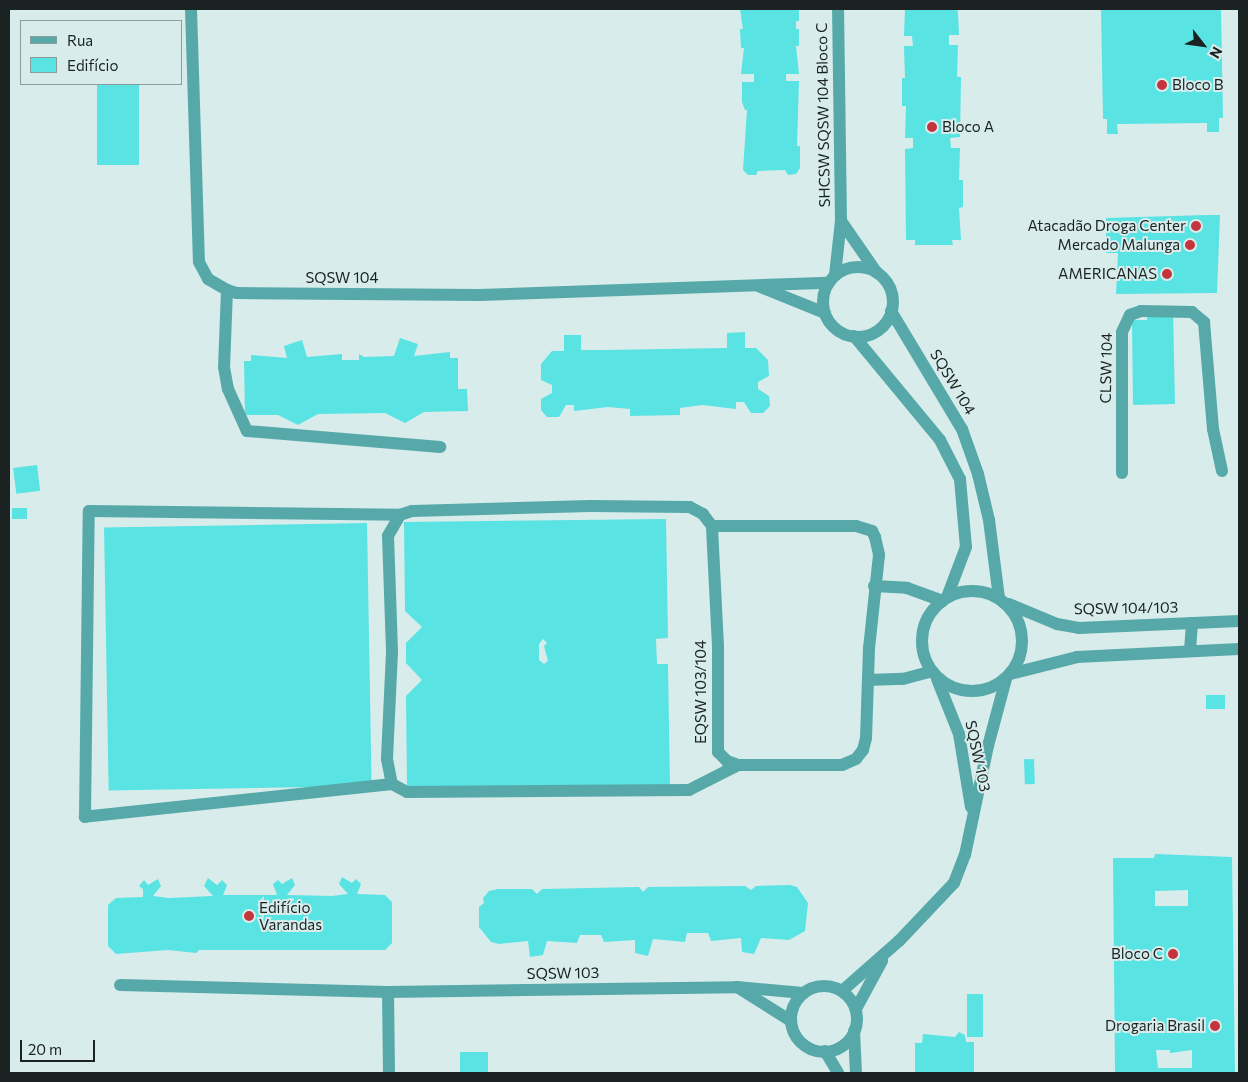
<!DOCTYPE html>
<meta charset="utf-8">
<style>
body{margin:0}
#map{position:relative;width:1248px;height:1082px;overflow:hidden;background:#d8ecec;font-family:Commissioner,sans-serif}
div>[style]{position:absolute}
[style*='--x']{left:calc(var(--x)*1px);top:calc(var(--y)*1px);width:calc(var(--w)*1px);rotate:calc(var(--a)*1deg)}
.building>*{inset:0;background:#59e3e2;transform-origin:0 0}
.minor>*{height:12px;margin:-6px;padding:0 6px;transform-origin:6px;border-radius:6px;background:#57a9a9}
.minor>.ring{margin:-6px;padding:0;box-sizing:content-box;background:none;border:12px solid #57a9a9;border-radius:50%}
.dots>*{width:14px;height:14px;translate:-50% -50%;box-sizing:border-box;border:2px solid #d8ecec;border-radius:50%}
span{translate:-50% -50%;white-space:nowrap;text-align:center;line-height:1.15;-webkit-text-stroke:4px #d8ecec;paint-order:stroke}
.poi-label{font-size:15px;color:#1a2222}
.left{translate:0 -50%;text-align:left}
.right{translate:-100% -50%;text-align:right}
.street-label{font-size:15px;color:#1a2222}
.frame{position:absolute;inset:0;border:10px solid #1a2222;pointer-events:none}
.legend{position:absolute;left:20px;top:20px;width:162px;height:65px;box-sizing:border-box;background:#d8ecec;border:1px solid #8c9b9b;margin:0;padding:6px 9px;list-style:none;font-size:15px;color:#1a2222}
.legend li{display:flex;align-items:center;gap:10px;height:25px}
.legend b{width:25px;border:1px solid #8c9b9b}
.north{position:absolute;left:1178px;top:20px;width:50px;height:50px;-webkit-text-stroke:4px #d8ecec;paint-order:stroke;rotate:120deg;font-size:14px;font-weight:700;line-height:20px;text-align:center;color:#1a2222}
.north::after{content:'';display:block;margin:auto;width:18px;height:22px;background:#1a2222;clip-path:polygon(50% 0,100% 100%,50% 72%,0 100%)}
.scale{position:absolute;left:20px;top:1040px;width:75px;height:22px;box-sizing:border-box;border:2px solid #1a2222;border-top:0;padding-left:6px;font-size:15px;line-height:18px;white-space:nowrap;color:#1a2222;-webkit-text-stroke:4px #d8ecec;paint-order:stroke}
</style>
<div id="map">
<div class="building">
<i style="clip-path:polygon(740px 9px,799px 9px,799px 21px,796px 21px,796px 29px,799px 29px,799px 46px,796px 46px,799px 74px,786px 74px,786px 81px,799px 81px,797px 146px,800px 146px,800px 168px,796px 174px,788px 175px,785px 170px,758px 171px,756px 175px,748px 175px,743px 170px,747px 110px,745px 110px,742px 102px,742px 82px,754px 82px,754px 74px,741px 74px,744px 48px,741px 48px,740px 29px,743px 29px)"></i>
<i style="clip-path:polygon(905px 9px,957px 9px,958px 13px,959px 35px,949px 35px,949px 45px,958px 45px,957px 77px,961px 77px,960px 137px,950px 138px,951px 148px,960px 148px,959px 180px,963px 180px,963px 207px,959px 208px,961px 240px,952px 240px,953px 245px,915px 245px,915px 240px,906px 240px,905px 149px,913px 148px,913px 138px,905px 138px,906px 106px,902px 106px,902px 78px,905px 78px,904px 46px,913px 46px,912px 36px,904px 36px)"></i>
<i style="clip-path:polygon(1101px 9px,1221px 9px,1223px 118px,1219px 118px,1219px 132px,1207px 132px,1207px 123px,1117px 124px,1118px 134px,1107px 134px,1107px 119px,1103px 119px)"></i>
<i style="left:97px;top:84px;width:42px;height:81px"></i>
<i style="clip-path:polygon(1207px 215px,1220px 215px,1217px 293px,1116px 294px,1118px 253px,1106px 253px,1106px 218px)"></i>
<i style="clip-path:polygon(1147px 306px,1173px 308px,1175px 404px,1133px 405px,1132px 320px,1147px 320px)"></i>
<i style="clip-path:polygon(745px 332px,745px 348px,756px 348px,768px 360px,769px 376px,758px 382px,758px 389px,769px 396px,770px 406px,763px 413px,751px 413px,744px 402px,736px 402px,736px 409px,702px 405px,680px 408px,680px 415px,630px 416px,630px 409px,608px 407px,574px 411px,574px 405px,566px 405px,559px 417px,547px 417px,541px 410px,541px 399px,552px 393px,552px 385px,541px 380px,541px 364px,552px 351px,564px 351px,564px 335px,581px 335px,581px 350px,604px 350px,727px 348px,727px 333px)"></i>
<i style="clip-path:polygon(400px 338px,418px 344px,414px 356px,450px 352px,450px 358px,458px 358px,458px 389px,467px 389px,468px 411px,424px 412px,405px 423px,385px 413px,318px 414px,298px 425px,278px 415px,245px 415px,244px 361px,251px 361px,251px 355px,287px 358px,284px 346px,302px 340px,307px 357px,342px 354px,342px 360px,359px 360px,359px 354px,364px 357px,394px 356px)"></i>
<i style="left:37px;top:465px;width:26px;height:24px;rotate:83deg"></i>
<i style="left:12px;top:508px;width:15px;height:11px"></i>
<i style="clip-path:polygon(evenodd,666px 519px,668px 638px,656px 639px,657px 664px,668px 664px,670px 786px,407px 786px,406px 696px,422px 680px,406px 663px,406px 643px,422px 627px,405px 611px,404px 522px,666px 519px,543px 639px,547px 643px,544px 646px,548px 661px,544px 664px,539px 660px,539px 644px,543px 639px)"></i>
<i style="left:367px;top:523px;width:263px;height:263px;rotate:89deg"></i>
<i style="left:1206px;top:695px;width:19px;height:14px"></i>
<i style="left:1034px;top:759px;width:25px;height:10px;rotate:88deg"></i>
<i style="clip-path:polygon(evenodd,1155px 854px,1232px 857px,1235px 1073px,1115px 1073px,1113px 858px,1154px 858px,1155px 854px,1188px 890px,1188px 906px,1155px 906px,1155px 891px,1188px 890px,1155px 854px,1156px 1050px,1170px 1050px,1170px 1053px,1192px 1050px,1192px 1068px,1158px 1068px,1156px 1050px)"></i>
<i style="clip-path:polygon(342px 877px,352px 883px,356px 879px,361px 884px,357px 894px,385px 895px,392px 902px,392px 943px,385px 950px,199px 950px,196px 953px,168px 950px,116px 954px,108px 946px,108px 905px,116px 898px,143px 897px,143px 889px,139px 886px,144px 880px,148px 885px,158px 879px,161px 886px,153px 896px,169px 898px,213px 896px,204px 886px,208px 878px,217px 885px,222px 880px,227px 885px,223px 895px,277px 895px,273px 884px,278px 880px,282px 884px,292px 878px,295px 885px,287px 895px,332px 896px,348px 894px,339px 884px)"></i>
<i style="clip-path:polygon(790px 885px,797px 887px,808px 903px,805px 931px,789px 940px,761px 938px,754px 954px,742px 952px,741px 938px,711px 941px,708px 933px,687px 933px,685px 942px,653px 939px,648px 956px,635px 953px,635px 940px,604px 942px,601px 935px,580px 935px,577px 943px,547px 941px,543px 955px,530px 957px,528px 941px,499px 944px,491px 942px,479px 927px,479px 907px,484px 903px,483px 898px,489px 891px,498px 889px,532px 889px,537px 894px,542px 889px,639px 887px,643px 892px,648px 887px,745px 886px,751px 890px,756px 886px)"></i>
<i style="left:967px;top:994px;width:16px;height:43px"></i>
<i style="clip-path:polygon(959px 1032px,965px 1035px,966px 1042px,974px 1042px,974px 1073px,915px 1073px,915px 1043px,922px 1043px,923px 1034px,955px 1037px)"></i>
<i style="left:460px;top:1052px;width:28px;height:21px"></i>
</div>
<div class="minor">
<i style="--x:191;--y:9;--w:253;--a:88.2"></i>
<i style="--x:199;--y:262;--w:19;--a:62"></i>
<i style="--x:208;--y:279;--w:22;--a:30"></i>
<i style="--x:227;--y:290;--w:10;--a:17"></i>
<i style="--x:237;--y:293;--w:242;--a:0.5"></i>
<i style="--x:479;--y:295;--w:350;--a:-2"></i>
<i style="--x:841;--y:221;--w:63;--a:55.3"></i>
<i class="ring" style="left:823px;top:267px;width:58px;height:58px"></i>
<i style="--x:835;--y:275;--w:54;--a:-83.7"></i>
<i style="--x:841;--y:221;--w:212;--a:-90.8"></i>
<i style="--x:758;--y:286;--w:72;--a:21.9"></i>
<i style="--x:227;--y:290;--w:77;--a:92.2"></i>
<i style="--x:224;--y:367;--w:22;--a:80"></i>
<i style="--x:228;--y:389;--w:46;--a:65.7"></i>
<i style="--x:247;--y:431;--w:194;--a:4.7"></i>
<i style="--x:891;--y:311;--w:138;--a:59"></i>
<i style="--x:962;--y:429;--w:48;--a:70.4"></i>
<i style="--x:978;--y:474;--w:47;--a:76.6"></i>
<i style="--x:989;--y:520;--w:79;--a:82.7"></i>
<i style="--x:854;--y:336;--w:135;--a:50.4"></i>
<i style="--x:940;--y:440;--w:44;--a:62.9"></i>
<i style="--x:960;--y:479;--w:68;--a:85"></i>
<i style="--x:966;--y:547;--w:53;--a:110.8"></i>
<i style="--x:1122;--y:473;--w:141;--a:-90"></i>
<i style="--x:1122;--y:332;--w:19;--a:-65"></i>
<i style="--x:1130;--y:315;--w:12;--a:-20"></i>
<i style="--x:1141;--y:311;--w:51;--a:1.1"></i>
<i style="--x:1192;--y:312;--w:16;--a:40"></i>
<i style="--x:1204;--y:322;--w:107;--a:85.2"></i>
<i style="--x:1213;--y:429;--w:43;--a:77.9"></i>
<i style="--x:712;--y:526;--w:15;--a:-127"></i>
<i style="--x:703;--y:514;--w:15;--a:-152"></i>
<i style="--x:690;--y:507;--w:100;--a:-179.4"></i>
<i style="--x:590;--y:506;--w:178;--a:178.4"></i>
<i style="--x:412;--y:511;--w:13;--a:162"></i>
<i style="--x:400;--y:515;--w:24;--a:120"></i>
<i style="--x:388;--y:536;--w:116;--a:88"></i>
<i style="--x:392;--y:652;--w:107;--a:92.7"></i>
<i style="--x:387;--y:759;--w:25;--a:79"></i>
<i style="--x:392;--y:784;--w:17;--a:28"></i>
<i style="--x:407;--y:792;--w:282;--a:-0.4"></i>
<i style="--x:689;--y:790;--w:55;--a:-27"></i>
<i style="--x:712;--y:526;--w:144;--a:0"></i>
<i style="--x:856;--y:526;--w:17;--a:17"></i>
<i style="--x:872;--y:531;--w:7;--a:63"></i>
<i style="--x:875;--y:537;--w:18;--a:77"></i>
<i style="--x:879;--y:555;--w:94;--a:96.1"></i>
<i style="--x:869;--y:648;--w:90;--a:91.9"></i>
<i style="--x:866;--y:738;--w:12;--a:104"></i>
<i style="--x:863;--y:750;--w:11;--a:128"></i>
<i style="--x:856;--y:759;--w:15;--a:157"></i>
<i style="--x:842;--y:765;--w:104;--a:180"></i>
<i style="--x:738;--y:765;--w:12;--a:-160"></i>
<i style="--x:727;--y:761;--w:13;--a:-135"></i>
<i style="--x:718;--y:752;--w:106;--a:-90"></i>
<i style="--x:718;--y:646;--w:120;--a:-92.9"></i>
<i style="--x:874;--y:586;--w:33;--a:3"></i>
<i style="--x:907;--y:588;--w:38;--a:20"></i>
<i class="ring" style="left:922px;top:591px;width:88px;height:88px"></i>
<i style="--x:1009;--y:604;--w:52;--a:22.6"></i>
<i style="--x:1057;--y:624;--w:22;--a:10"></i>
<i style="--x:1079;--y:628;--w:160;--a:-2.5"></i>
<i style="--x:1190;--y:651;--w:28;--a:-86"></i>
<i style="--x:1010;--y:674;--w:69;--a:-14.2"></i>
<i style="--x:1077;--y:657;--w:162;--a:-2.8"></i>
<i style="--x:937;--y:679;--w:59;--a:68.2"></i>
<i style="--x:959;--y:734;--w:74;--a:80.7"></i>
<i style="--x:868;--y:680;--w:35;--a:-2"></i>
<i style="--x:903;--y:679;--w:30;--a:-15"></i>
<i style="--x:392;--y:784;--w:309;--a:173.9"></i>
<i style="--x:85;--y:817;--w:306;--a:-89.3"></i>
<i style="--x:89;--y:511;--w:311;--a:0.7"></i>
<i style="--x:120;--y:985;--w:268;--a:1.5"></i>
<i style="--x:388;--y:992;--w:349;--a:-0.8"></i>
<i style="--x:737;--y:987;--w:66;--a:5.2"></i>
<i class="ring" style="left:791px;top:986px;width:54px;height:54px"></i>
<i style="--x:737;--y:987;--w:64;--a:32.2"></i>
<i style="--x:842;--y:991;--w:76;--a:-41.3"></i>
<i style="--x:899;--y:941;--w:80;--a:-46.5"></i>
<i style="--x:954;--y:883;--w:30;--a:-69"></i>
<i style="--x:965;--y:855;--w:111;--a:-78.1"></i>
<i style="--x:988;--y:746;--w:69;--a:-75"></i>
<i style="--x:388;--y:992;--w:81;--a:89.3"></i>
<i style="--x:856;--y:1009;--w:55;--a:-61.6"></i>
<i style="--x:854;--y:1031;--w:42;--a:87.3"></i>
<i style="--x:825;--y:1051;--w:26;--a:59"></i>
</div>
<div class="dots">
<i style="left:1162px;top:85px;background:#c4343c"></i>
<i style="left:932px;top:127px;background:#c4343c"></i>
<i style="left:1196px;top:226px;background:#c4343c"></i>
<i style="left:1190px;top:245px;background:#c4343c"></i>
<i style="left:1167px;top:274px;background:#c4343c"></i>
<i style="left:249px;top:916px;background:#c4343c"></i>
<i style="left:1173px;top:954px;background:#c4343c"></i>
<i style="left:1215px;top:1026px;background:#c4343c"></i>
</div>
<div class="poi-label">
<span class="left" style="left:1172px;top:85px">Bloco B</span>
<span class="left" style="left:942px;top:127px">Bloco A</span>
<span class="right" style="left:1186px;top:226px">Atacadão Droga Center</span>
<span class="right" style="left:1180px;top:245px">Mercado Malunga</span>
<span class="right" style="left:1157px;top:274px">AMERICANAS</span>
<span class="left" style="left:259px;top:916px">Edifício<br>Varandas</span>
<span class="right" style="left:1163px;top:954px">Bloco C</span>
<span class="right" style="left:1205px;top:1026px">Drogaria Brasil</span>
</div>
<div class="street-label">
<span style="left:823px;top:115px;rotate:-91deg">SHCSW SQSW 104 Bloco C</span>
<span style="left:342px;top:278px">SQSW 104</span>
<span style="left:1106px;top:368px;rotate:-89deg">CLSW 104</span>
<span style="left:953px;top:382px;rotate:59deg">SQSW 104</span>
<span style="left:1126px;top:608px;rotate:-1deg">SQSW 104/103</span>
<span style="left:701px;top:692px;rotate:-90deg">EQSW 103/104</span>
<span style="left:978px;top:756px;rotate:78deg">SQSW 103</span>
<span style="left:563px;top:973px;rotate:-1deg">SQSW 103</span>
</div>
<div class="frame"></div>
<ul class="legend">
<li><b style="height:6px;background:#57a9a9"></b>Rua</li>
<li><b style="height:14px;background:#59e3e2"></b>Edifício</li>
</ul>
<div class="north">N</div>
<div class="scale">20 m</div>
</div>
